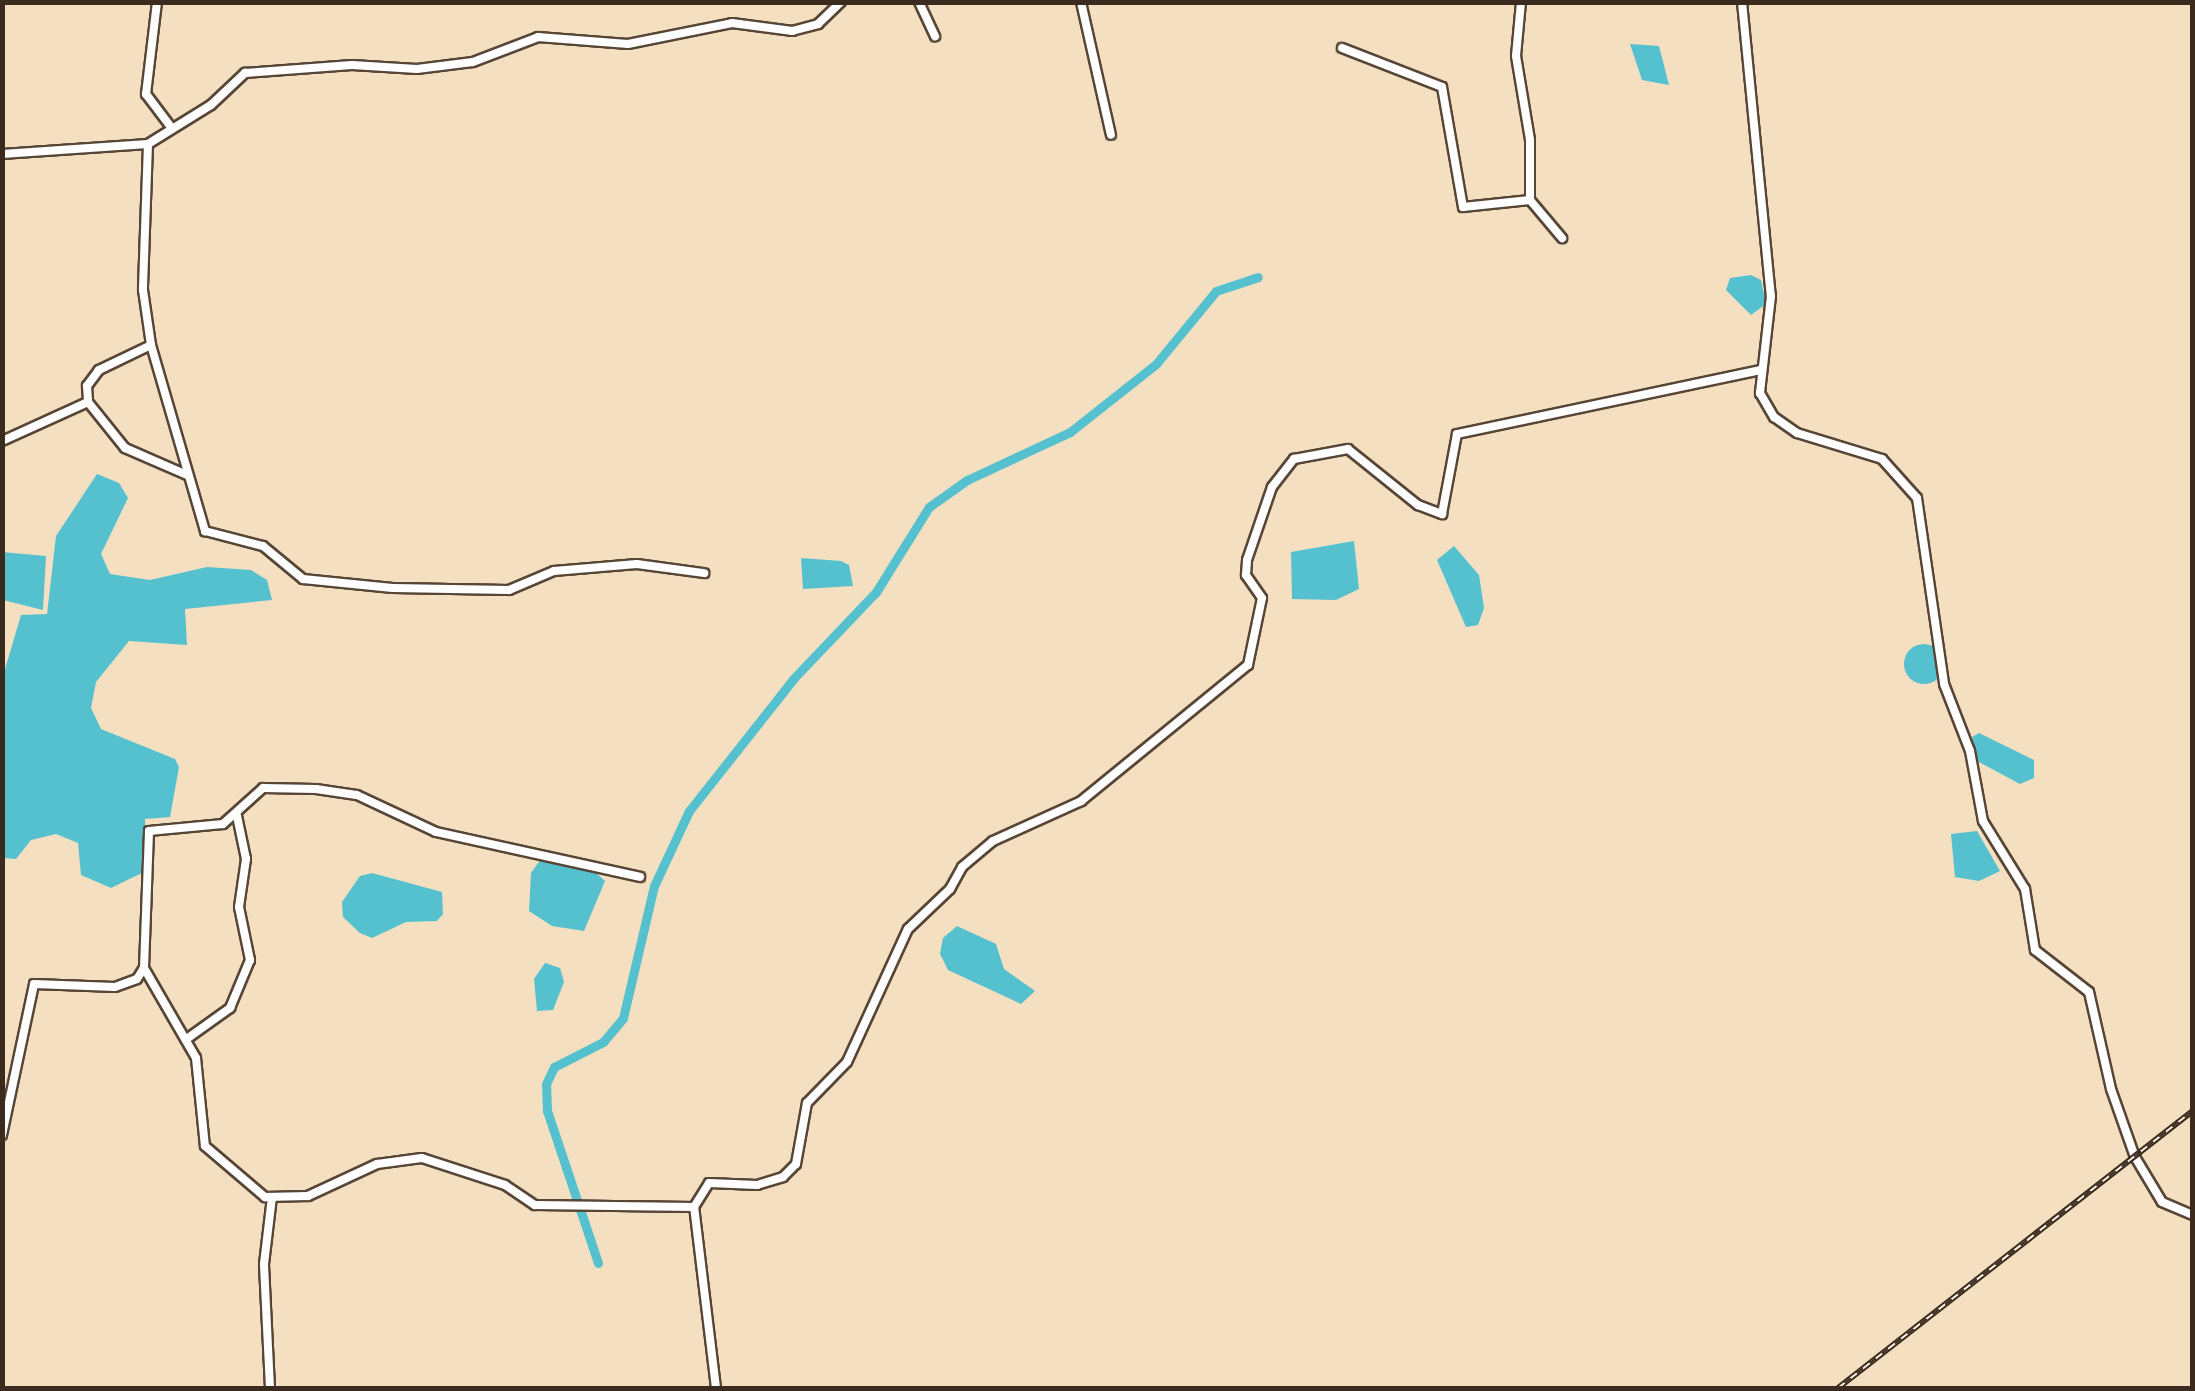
<!DOCTYPE html>
<style>
body{margin:0}
#map{position:relative;width:2195px;height:1391px;overflow:hidden;background:#f4dfc1;font-family:Pangolin,sans-serif}
div>[style]{position:absolute}
[style*='--x']{left:calc(var(--x)*1px);top:calc(var(--y)*1px);width:calc(var(--w)*1px);rotate:calc(var(--a)*1deg)}
.water>*{inset:0;background:#55c1ce}
.round{border-radius:50%}
.canal>*{height:9px;margin:-4.5px;padding:0 4.5px;transform-origin:4.5px;border-radius:4.5px;background:#55c1ce}
.roads{filter:drop-shadow(2px 0 #574536) drop-shadow(-2px 0 #574536) drop-shadow(0 2px #574536) drop-shadow(0 -2px #574536)}
.minor>*{height:8px;margin:-4px;padding:0 4px;transform-origin:4px;border-radius:4px;background:#fff}
.rail>*{height:6px;margin-top:-3px;transform-origin:0;background:repeating-linear-gradient(90deg,#fcf5e5 0 8px,#3b2a1e 0 16px);box-sizing:border-box;border-block:2px solid #3b2a1e}
span{translate:-50% -50%;white-space:nowrap;text-align:center;line-height:1.15;-webkit-text-stroke:8px #fcf5e5;paint-order:stroke}
.frame{position:absolute;inset:0;border:5px solid #3b2a1e;pointer-events:none}
</style>
<div id="map">
<div class="water">
<i style="clip-path:polygon(1630px 44px,1659px 46px,1669px 85px,1642px 80px)"></i>
<i style="clip-path:polygon(1751px 275px,1761px 280px,1766px 304px,1751px 315px,1726px 290px,1730px 278px)"></i>
<i style="clip-path:polygon(97px 474px,119px 483px,128px 498px,101px 554px,110px 574px,150px 580px,207px 567px,251px 570px,267px 580px,272px 600px,185px 609px,187px 645px,129px 641px,96px 682px,91px 708px,101px 729px,175px 759px,179px 767px,170px 817px,145px 819px,146px 871px,111px 888px,81px 875px,78px 843px,56px 834px,31px 840px,16px 859px,3px 858px,3px 676px,21px 615px,47px 614px,56px 536px)"></i>
<i style="clip-path:polygon(1354px 541px,1359px 589px,1336px 600px,1292px 599px,1291px 552px)"></i>
<i style="clip-path:polygon(1454px 546px,1479px 575px,1484px 608px,1478px 625px,1466px 627px,1437px 560px)"></i>
<i style="clip-path:polygon(2px 552px,46px 556px,43px 610px,3px 600px)"></i>
<i style="clip-path:polygon(801px 558px,841px 561px,849px 565px,853px 586px,803px 589px)"></i>
<i class="round" style="left:1904px;top:644px;width:40px;height:40px"></i>
<i style="clip-path:polygon(1979px 733px,2034px 760px,2034px 778px,2020px 784px,1977px 761px,1972px 737px)"></i>
<i style="clip-path:polygon(1977px 831px,2000px 871px,1979px 881px,1955px 877px,1951px 834px)"></i>
<i style="clip-path:polygon(541px 859px,595px 872px,605px 881px,584px 931px,552px 926px,529px 911px,531px 873px)"></i>
<i style="clip-path:polygon(372px 873px,442px 892px,443px 914px,437px 921px,406px 922px,372px 938px,360px 933px,343px 917px,342px 902px,360px 876px)"></i>
<i style="clip-path:polygon(957px 926px,996px 944px,1004px 969px,1035px 991px,1021px 1004px,948px 970px,940px 954px,943px 938px)"></i>
<i style="clip-path:polygon(545px 963px,560px 968px,564px 982px,553px 1010px,537px 1011px,534px 979px)"></i>
</div>
<div class="canal">
<i style="--x:598;--y:1263;--w:160;--a:-108.5"></i>
<i style="--x:547;--y:1111;--w:27;--a:-92"></i>
<i style="--x:546;--y:1084;--w:19;--a:-65"></i>
<i style="--x:554;--y:1067;--w:55;--a:-27"></i>
<i style="--x:603;--y:1042;--w:31;--a:-50"></i>
<i style="--x:623;--y:1018;--w:136;--a:-76.8"></i>
<i style="--x:654;--y:886;--w:83;--a:-65"></i>
<i style="--x:689;--y:811;--w:169;--a:-51.7"></i>
<i style="--x:794;--y:678;--w:119;--a:-46.4"></i>
<i style="--x:876;--y:592;--w:100;--a:-58.1"></i>
<i style="--x:929;--y:507;--w:47;--a:-35.4"></i>
<i style="--x:967;--y:480;--w:114;--a:-25"></i>
<i style="--x:1070;--y:432;--w:110;--a:-38.3"></i>
<i style="--x:1156;--y:364;--w:94;--a:-50.6"></i>
<i style="--x:1216;--y:291;--w:44;--a:-18.4"></i>
</div>
<div class="roads">
<div class="minor">
<i style="--x:157;--y:2;--w:93;--a:96.8"></i>
<i style="--x:146;--y:94;--w:40;--a:53"></i>
<i style="--x:919;--y:2;--w:38;--a:65"></i>
<i style="--x:1081;--y:2;--w:136;--a:77.3"></i>
<i style="--x:1521;--y:2;--w:54;--a:95.3"></i>
<i style="--x:1516;--y:56;--w:85;--a:80.5"></i>
<i style="--x:1530;--y:140;--w:60;--a:90"></i>
<i style="--x:1530;--y:200;--w:50;--a:49.9"></i>
<i style="--x:1742;--y:2;--w:295;--a:84.4"></i>
<i style="--x:1771;--y:296;--w:98;--a:96.5"></i>
<i style="--x:1760;--y:393;--w:28;--a:60"></i>
<i style="--x:1774;--y:417;--w:28;--a:35"></i>
<i style="--x:1797;--y:433;--w:89;--a:17"></i>
<i style="--x:1882;--y:459;--w:52;--a:48.1"></i>
<i style="--x:1917;--y:498;--w:188;--a:81.7"></i>
<i style="--x:1944;--y:684;--w:72;--a:68.8"></i>
<i style="--x:1970;--y:751;--w:71;--a:79.5"></i>
<i style="--x:1983;--y:821;--w:80;--a:58.3"></i>
<i style="--x:2025;--y:889;--w:62;--a:80.7"></i>
<i style="--x:2035;--y:950;--w:68;--a:37.9"></i>
<i style="--x:2089;--y:992;--w:99;--a:77.2"></i>
<i style="--x:2111;--y:1089;--w:72;--a:70.6"></i>
<i style="--x:2135;--y:1157;--w:52;--a:59"></i>
<i style="--x:2162;--y:1202;--w:33;--a:23"></i>
<i style="--x:1342;--y:48;--w:107;--a:21.3"></i>
<i style="--x:1442;--y:87;--w:122;--a:80.1"></i>
<i style="--x:1463;--y:207;--w:67;--a:-6"></i>
<i style="--x:148;--y:144;--w:146;--a:92"></i>
<i style="--x:143;--y:290;--w:56;--a:81.7"></i>
<i style="--x:151;--y:345;--w:194;--a:73.8"></i>
<i style="--x:205;--y:531;--w:60;--a:14.5"></i>
<i style="--x:263;--y:546;--w:52;--a:39.5"></i>
<i style="--x:303;--y:579;--w:90;--a:5.7"></i>
<i style="--x:393;--y:588;--w:116;--a:1"></i>
<i style="--x:509;--y:590;--w:49;--a:-22.9"></i>
<i style="--x:554;--y:571;--w:83;--a:-4.8"></i>
<i style="--x:637;--y:564;--w:68;--a:7.7"></i>
<i style="--x:2;--y:154;--w:146;--a:-3.9"></i>
<i style="--x:148;--y:144;--w:74;--a:-31.8"></i>
<i style="--x:211;--y:105;--w:47;--a:-43.3"></i>
<i style="--x:245;--y:73;--w:107;--a:-4.3"></i>
<i style="--x:352;--y:65;--w:65;--a:3.5"></i>
<i style="--x:417;--y:69;--w:56;--a:-7.1"></i>
<i style="--x:473;--y:62;--w:70;--a:-21"></i>
<i style="--x:538;--y:37;--w:90;--a:4.4"></i>
<i style="--x:628;--y:44;--w:106;--a:-11.4"></i>
<i style="--x:732;--y:23;--w:61;--a:7.6"></i>
<i style="--x:792;--y:31;--w:27;--a:-15"></i>
<i style="--x:818;--y:24;--w:32;--a:-44"></i>
<i style="--x:151;--y:345;--w:58;--a:154.3"></i>
<i style="--x:99;--y:370;--w:20;--a:127"></i>
<i style="--x:87;--y:386;--w:16;--a:86"></i>
<i style="--x:88;--y:402;--w:59;--a:51.2"></i>
<i style="--x:125;--y:448;--w:68;--a:23.5"></i>
<i style="--x:2;--y:441;--w:94;--a:-24.4"></i>
<i style="--x:144;--y:968;--w:104;--a:60"></i>
<i style="--x:196;--y:1058;--w:88;--a:84.2"></i>
<i style="--x:205;--y:1146;--w:79;--a:40.4"></i>
<i style="--x:265;--y:1197;--w:43;--a:-1.3"></i>
<i style="--x:308;--y:1196;--w:76;--a:-24.9"></i>
<i style="--x:377;--y:1164;--w:45;--a:-7.6"></i>
<i style="--x:422;--y:1158;--w:87;--a:18"></i>
<i style="--x:505;--y:1185;--w:36;--a:34"></i>
<i style="--x:535;--y:1205;--w:159;--a:0.7"></i>
<i style="--x:188;--y:1038;--w:52;--a:-35.5"></i>
<i style="--x:230;--y:1008;--w:52;--a:-67.4"></i>
<i style="--x:250;--y:960;--w:54;--a:-101.7"></i>
<i style="--x:239;--y:907;--w:49;--a:-81.7"></i>
<i style="--x:246;--y:859;--w:44;--a:-101.8"></i>
<i style="--x:2;--y:1135;--w:154;--a:-78"></i>
<i style="--x:34;--y:984;--w:81;--a:2.1"></i>
<i style="--x:115;--y:987;--w:23;--a:-20"></i>
<i style="--x:137;--y:979;--w:13;--a:-58"></i>
<i style="--x:144;--y:968;--w:137;--a:-87.9"></i>
<i style="--x:149;--y:831;--w:74;--a:-5.4"></i>
<i style="--x:223;--y:824;--w:54;--a:-42"></i>
<i style="--x:263;--y:788;--w:53;--a:1.1"></i>
<i style="--x:316;--y:789;--w:41;--a:8.3"></i>
<i style="--x:357;--y:795;--w:87;--a:25.1"></i>
<i style="--x:436;--y:832;--w:209;--a:12.4"></i>
<i style="--x:270;--y:1388;--w:124;--a:-92.8"></i>
<i style="--x:264;--y:1264;--w:67;--a:-83.2"></i>
<i style="--x:716;--y:1388;--w:182;--a:-96.9"></i>
<i style="--x:694;--y:1207;--w:28;--a:-58"></i>
<i style="--x:709;--y:1183;--w:48;--a:2.4"></i>
<i style="--x:757;--y:1185;--w:27;--a:-17"></i>
<i style="--x:783;--y:1177;--w:18;--a:-45"></i>
<i style="--x:796;--y:1164;--w:62;--a:-79.8"></i>
<i style="--x:807;--y:1103;--w:57;--a:-45.7"></i>
<i style="--x:847;--y:1062;--w:146;--a:-65.4"></i>
<i style="--x:908;--y:929;--w:58;--a:-43.6"></i>
<i style="--x:950;--y:889;--w:25;--a:-61"></i>
<i style="--x:962;--y:867;--w:40;--a:-40"></i>
<i style="--x:993;--y:841;--w:97;--a:-24.4"></i>
<i style="--x:1081;--y:801;--w:215;--a:-39.2"></i>
<i style="--x:1248;--y:665;--w:68;--a:-78.2"></i>
<i style="--x:1262;--y:598;--w:28;--a:-125"></i>
<i style="--x:1246;--y:575;--w:15;--a:-86"></i>
<i style="--x:1247;--y:560;--w:77;--a:-71.1"></i>
<i style="--x:1272;--y:487;--w:36;--a:-52"></i>
<i style="--x:1294;--y:459;--w:55;--a:-10.5"></i>
<i style="--x:1348;--y:449;--w:90;--a:38.7"></i>
<i style="--x:1418;--y:505;--w:26;--a:21"></i>
<i style="--x:1442;--y:514;--w:81;--a:-79.4"></i>
<i style="--x:1457;--y:434;--w:310;--a:-11.9"></i>
</div>
</div>
<div class="rail">
<i style="--x:1838;--y:1388;--w:449;--a:-38"></i>
</div>
<div class="frame"></div>
</div>
